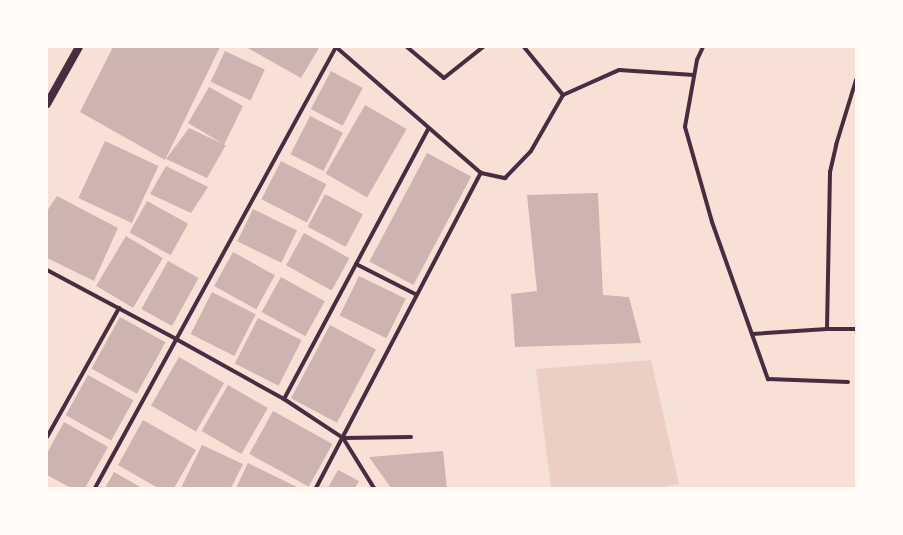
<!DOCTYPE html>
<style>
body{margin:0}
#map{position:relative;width:903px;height:535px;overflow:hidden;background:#f7e1d7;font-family:"Crimson Pro",serif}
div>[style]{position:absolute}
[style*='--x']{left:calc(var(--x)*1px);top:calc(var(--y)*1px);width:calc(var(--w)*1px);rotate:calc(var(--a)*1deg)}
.green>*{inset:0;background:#ebcfc5}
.building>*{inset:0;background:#ccb4b1;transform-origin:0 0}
.minor>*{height:4px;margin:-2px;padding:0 2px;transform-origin:2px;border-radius:2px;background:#4a2c40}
.secondary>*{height:8px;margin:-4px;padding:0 4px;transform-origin:4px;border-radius:4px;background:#4a2c40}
span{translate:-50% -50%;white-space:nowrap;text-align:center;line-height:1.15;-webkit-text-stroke:3px #fffaf5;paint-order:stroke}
.frame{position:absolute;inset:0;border:48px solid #fffaf5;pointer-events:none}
</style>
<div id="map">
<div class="green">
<i style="clip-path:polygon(651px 360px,679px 484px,658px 488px,551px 488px,536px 369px)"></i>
</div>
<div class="building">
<i style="clip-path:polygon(113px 47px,220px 47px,165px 160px,80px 112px)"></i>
<i style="clip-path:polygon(246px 47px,316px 47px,319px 48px,301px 78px)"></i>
<i style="left:225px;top:51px;width:44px;height:34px;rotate:25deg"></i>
<i style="left:331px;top:71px;width:36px;height:43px;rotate:28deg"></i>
<i style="clip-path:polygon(209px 87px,243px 106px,224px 145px,226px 145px,207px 178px,166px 159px,189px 128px,223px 144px,188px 123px)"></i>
<i style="left:365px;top:105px;width:48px;height:79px;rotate:30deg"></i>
<i style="left:310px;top:116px;width:37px;height:43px;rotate:27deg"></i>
<i style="left:105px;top:141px;width:59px;height:63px;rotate:25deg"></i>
<i style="left:427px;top:153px;width:50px;height:123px;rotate:28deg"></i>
<i style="left:281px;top:161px;width:51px;height:43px;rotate:27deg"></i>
<i style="clip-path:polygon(166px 166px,208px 187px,191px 213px,150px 194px)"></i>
<i style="clip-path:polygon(598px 193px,603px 295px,629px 297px,641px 343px,515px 347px,511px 294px,537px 291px,527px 195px)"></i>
<i style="left:325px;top:194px;width:43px;height:37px;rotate:28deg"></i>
<i style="clip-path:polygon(57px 196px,118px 228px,94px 281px,47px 258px,47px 211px)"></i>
<i style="left:147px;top:201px;width:47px;height:36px;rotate:29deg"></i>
<i style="left:253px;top:209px;width:49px;height:36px;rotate:26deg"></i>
<i style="left:304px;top:233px;width:52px;height:37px;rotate:29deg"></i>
<i style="left:126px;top:236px;width:43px;height:58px;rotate:31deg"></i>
<i style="left:233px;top:252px;width:48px;height:39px;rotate:29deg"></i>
<i style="left:168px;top:261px;width:35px;height:55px;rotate:29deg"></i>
<i style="left:359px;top:276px;width:52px;height:44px;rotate:26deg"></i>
<i style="left:281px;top:277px;width:50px;height:40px;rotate:29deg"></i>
<i style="left:212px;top:292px;width:49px;height:47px;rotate:27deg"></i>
<i style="left:120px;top:317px;width:52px;height:59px;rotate:29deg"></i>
<i style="left:258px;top:318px;width:49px;height:51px;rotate:27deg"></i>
<i style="left:330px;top:325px;width:52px;height:83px;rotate:28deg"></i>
<i style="left:179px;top:357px;width:52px;height:56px;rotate:30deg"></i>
<i style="left:88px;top:375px;width:52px;height:46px;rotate:29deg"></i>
<i style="left:228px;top:385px;width:46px;height:53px;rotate:30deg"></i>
<i style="left:273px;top:411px;width:68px;height:49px;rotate:29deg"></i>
<i style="clip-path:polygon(143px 420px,196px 450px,174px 488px,158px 488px,118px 465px)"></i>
<i style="clip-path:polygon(64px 422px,108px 447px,85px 488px,71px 488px,47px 475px,47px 453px)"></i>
<i style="clip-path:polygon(202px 445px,243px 464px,231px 488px,181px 488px)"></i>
<i style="clip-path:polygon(443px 451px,447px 488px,391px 488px,369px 457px)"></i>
<i style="clip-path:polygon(248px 463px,299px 488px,236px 488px)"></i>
<i style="clip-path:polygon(338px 470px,359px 481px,355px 488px,328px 488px)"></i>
<i style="clip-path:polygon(114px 472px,142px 488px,105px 488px)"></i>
</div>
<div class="minor">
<i style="--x:336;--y:47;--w:192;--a:41"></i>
<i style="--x:407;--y:47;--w:48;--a:40"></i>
<i style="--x:444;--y:78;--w:50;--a:-38.5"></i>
<i style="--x:524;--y:47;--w:62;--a:50.9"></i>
<i style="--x:703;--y:47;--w:14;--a:115"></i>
<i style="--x:697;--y:60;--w:68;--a:100.2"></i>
<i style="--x:685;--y:127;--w:99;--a:74.1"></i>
<i style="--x:712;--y:222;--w:167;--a:70.4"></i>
<i style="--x:768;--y:379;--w:80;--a:2.1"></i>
<i style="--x:563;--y:95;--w:61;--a:-24.1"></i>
<i style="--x:619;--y:70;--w:75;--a:3.8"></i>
<i style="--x:481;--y:173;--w:25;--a:12"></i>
<i style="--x:505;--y:178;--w:37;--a:-46"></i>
<i style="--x:531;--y:151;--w:64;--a:-60.3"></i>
<i style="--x:356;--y:264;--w:68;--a:26.9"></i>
<i style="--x:47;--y:270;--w:146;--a:28.1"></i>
<i style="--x:176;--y:339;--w:124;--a:29.1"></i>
<i style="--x:284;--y:399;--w:71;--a:33.5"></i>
<i style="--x:343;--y:438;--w:59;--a:58.2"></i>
<i style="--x:827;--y:329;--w:157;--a:-88.9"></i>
<i style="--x:830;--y:172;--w:28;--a:-77"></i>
<i style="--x:836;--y:145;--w:68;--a:-72.9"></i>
<i style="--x:752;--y:334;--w:75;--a:-3.8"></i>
<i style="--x:827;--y:329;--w:29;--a:0"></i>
<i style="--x:284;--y:399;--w:307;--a:-61.9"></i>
<i style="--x:47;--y:437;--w:148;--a:-60.8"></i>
<i style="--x:343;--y:438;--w:68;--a:-0.8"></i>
<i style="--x:95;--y:488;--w:503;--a:-61.34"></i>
<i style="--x:316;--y:488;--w:356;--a:-62.4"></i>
</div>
<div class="secondary">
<i style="--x:47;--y:104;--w:65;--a:-60.7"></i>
</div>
<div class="frame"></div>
</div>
